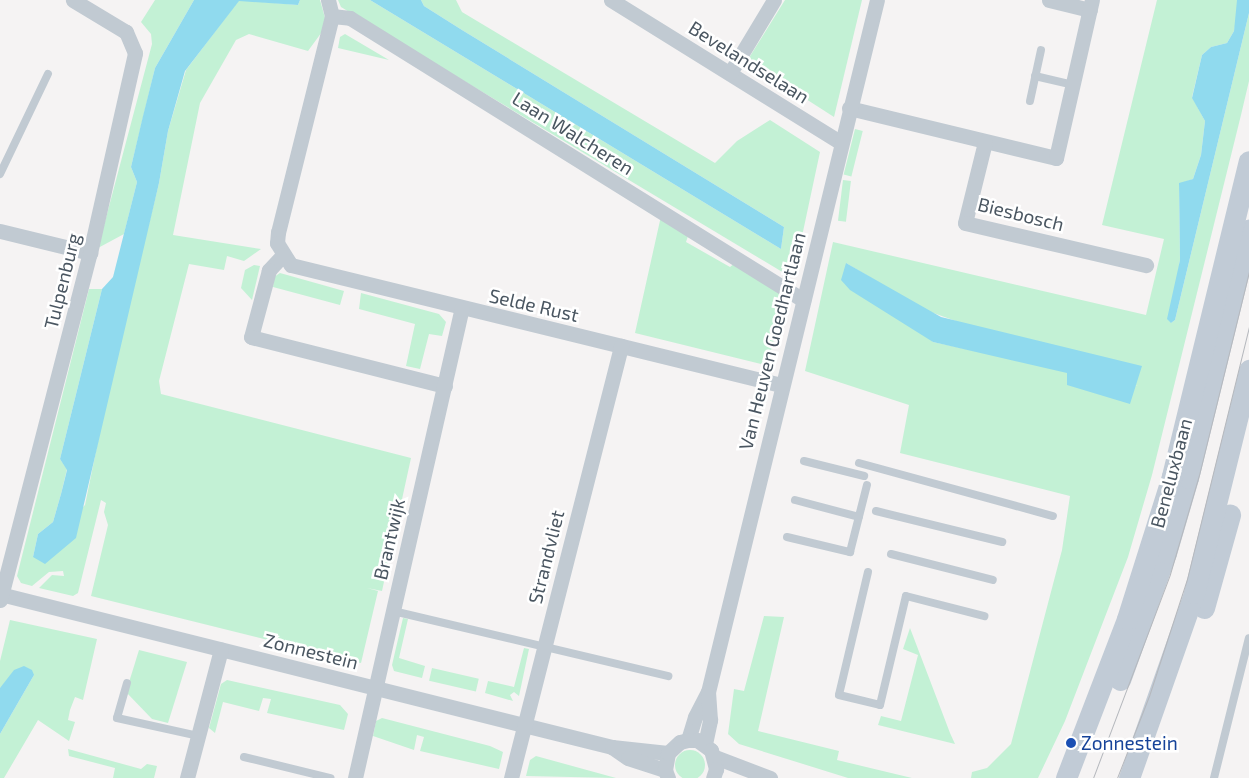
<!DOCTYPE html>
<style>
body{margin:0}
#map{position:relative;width:1249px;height:778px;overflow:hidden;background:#f5f3f3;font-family:"Exo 2",sans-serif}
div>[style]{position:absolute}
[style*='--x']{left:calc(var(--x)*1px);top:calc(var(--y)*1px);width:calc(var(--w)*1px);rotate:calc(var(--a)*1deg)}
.green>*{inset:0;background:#c3f1d5;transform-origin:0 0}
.round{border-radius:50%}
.water>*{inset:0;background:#90daee}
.lane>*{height:8px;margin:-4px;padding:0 4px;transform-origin:4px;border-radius:4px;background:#c1cad2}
.street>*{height:15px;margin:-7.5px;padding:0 7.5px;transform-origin:7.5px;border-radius:7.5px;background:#c1cad2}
.secondary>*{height:21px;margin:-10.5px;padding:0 10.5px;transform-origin:10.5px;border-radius:10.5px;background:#c1cbd6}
.tram>*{height:1px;margin:-0.5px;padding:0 0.5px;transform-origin:0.5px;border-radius:0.5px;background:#b5b8bd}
.dots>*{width:14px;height:14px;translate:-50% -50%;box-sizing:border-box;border:2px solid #fff;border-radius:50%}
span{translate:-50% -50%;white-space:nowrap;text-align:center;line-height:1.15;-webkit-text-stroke:5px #fff;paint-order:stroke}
.street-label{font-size:19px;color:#4a5661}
.transit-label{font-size:19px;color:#164399}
.left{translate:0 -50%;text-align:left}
</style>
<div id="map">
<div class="green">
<i style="clip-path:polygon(155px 0,194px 0,155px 68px,131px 167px,137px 182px,124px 234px,98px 248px,152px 44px,151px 34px,141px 22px)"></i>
<i style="clip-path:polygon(239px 0,298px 5px,300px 0,320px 0,327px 25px,308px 51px,249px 34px,236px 40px,200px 103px,173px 235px,261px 249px,244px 261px,227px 256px,224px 270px,189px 264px,159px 381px,161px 394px,411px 458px,382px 591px,367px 588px,378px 591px,361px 663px,91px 596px,108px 525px,104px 512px,106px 503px,101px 500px,78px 593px,73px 596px,39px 588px,52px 575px,64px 576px,63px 571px,49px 572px,32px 586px,21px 583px,17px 576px,89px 289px,102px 289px,60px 459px,67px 469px,61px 494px,53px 522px,38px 534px,33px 557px,85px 505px,111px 378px,159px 183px,168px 131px,186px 70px)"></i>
<i style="clip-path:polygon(338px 0,370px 0,781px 249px,784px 227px,462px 30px,424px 6px,421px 0,456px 0,462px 12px,715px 163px,737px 141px,770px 120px,820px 152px,798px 255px,789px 276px,409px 48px,341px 7px)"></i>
<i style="clip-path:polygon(785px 0,862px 0,834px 117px,747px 61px)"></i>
<i style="clip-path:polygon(evenodd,1157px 0,1237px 0,1240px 3px,1234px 31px,1227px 43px,1211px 47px,1202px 55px,1192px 97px,1205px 121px,1201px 155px,1193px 179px,1179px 184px,1180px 260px,1171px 323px,1175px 320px,1249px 13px,1249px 81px,1241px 115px,1152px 475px,1128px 557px,1065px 721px,1038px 778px,971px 778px,972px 772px,987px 768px,1011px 744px,1062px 550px,1070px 496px,900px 453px,909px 405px,805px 371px,833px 242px,1146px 315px,1164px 239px,1102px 225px,1157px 0,846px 263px,925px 310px,1138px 386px,933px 342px,846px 263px)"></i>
<i style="clip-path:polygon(345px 34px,389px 60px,338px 48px,340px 37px)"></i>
<i style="left:855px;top:129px;width:8px;height:47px;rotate:14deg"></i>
<i style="left:843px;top:180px;width:8px;height:41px;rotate:7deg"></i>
<i style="clip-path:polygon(661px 216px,689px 233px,686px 242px,730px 267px,736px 262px,779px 291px,784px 302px,770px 354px,761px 364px,635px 333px)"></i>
<i style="clip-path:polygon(254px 265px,260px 266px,252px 300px,241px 288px,245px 270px)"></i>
<i style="clip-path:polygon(280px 273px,344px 291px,340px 305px,273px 287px,274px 277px)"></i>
<i style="clip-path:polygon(361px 293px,439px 314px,446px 322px,442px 336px,429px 334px,420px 369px,406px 366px,415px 324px,359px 309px)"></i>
<i style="clip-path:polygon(764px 616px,784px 617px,758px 731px,839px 751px,837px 760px,912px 778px,848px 778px,739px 744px,728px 734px,734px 689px,744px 691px)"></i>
<i style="clip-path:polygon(403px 618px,408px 619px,399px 658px,425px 666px,422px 678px,394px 671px,392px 665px)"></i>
<i style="clip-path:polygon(10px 620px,97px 639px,83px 700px,75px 697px,70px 710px,68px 720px,75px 722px,69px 741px,38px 720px,4px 778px,0 778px,0 734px,34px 675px,0 688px,0 661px)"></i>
<i style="clip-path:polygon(910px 628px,950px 733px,955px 744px,878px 725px,881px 716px,901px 721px,918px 655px,903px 649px)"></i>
<i style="clip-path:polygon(524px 648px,529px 649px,519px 696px,514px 692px,510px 695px,513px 701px,485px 693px,488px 681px,514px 687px)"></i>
<i style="clip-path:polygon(139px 650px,187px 662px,168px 723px,152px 719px,126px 692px)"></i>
<i style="left:432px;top:668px;width:48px;height:13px;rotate:13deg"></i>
<i style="clip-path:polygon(227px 680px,340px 705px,348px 714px,344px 730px,267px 713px,271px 699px,263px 698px,259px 711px,223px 702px,215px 733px,209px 728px,221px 684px)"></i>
<i style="clip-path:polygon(382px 718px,490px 746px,503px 752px,499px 769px,420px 751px,424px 737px,417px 735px,414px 750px,373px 736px,376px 721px)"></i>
<i style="clip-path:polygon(68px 749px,141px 769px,147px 764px,157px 766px,154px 778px,113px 778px,115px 768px,69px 756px)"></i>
<i class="round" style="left:675px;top:750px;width:30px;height:30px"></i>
<i style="clip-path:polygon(536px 756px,616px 778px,526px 776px,530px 760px)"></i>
</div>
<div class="water">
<i style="clip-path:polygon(194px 0,300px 0,298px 5px,239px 1px,185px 71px,168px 131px,159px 183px,76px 538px,45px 564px,33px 557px,38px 534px,53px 522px,61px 494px,67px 470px,60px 459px,102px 289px,113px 277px,137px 182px,131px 167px,143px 116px,155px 68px)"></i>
<i style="clip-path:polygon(370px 0,421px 0,424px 6px,462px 30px,784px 227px,781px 249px)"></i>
<i style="clip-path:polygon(1237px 0,1249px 0,1249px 13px,1175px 320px,1171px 323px,1167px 319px,1180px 260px,1179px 183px,1193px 179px,1201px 155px,1205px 121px,1192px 98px,1202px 55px,1211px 47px,1227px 43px,1234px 31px)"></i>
<i style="clip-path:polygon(846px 263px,941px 317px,1142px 366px,1130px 404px,1067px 385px,1067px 373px,933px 342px,850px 290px,841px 280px)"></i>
<i style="clip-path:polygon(24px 666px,32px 670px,34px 675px,0 734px,0 688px,14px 670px)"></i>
</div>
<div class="lane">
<i style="--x:1035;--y:76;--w:39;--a:13"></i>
<i style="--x:1030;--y:101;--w:52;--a:-77.8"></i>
<i style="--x:0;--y:174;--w:111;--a:-64.4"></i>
<i style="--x:804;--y:461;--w:62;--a:14"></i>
<i style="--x:859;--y:463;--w:201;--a:15.3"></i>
<i style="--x:795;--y:500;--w:66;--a:14.9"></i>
<i style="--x:876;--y:511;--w:130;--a:13.8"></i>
<i style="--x:787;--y:537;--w:65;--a:13.4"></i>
<i style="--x:850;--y:552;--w:69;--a:-75.8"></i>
<i style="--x:891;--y:554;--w:105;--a:14.3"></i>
<i style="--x:868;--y:572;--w:126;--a:103.3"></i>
<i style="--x:839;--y:695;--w:42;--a:13.7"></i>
<i style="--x:880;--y:705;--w:112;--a:-76.6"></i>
<i style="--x:906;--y:596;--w:81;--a:14.4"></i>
<i style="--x:393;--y:611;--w:283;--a:13.3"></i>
<i style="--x:127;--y:683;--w:36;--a:106"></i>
<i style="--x:117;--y:718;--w:83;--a:12.5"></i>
<i style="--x:244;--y:757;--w:89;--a:13.7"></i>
<i style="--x:1214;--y:778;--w:144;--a:-76"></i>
</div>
<div class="street">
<i style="--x:328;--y:0;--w:16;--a:76"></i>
<i style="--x:332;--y:16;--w:223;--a:104"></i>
<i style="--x:278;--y:232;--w:11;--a:95"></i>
<i style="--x:277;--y:243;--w:26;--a:58"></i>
<i style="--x:291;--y:265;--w:504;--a:13.76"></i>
<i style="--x:611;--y:0;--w:269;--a:31.8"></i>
<i style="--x:1049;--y:0;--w:42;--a:13.7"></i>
<i style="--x:332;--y:16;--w:18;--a:6"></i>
<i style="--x:350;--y:18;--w:534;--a:31.9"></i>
<i style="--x:730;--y:73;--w:85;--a:-58.9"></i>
<i style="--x:849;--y:108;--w:213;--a:13.6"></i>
<i style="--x:1056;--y:158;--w:162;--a:-77.2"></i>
<i style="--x:985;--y:142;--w:83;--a:103.9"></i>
<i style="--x:965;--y:223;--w:186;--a:13.1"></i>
<i style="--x:0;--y:231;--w:93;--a:13.7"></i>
<i style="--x:283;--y:255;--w:21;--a:133"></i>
<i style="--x:269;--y:270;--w:69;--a:105"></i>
<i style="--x:251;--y:337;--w:200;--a:14.2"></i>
<i style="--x:0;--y:594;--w:631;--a:14.04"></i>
<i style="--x:612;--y:747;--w:56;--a:6.1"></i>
<i style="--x:0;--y:600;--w:358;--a:-75.5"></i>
<i style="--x:90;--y:253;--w:205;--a:-77.3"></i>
<i style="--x:135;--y:53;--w:23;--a:-113"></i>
<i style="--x:126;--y:32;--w:62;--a:-148.9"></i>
<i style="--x:688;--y:740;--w:24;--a:-73"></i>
<i style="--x:695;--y:717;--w:28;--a:-63"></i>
<i style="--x:708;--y:692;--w:712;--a:-76.28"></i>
<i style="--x:705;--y:744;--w:25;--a:-78"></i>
<i style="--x:710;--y:720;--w:28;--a:-94"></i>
<i style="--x:612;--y:747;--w:19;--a:35"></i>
<i style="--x:628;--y:758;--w:39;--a:18"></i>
<i style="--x:715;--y:757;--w:59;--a:20.9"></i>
<i style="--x:187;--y:778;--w:133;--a:-75.2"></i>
<i style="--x:355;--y:778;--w:482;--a:-77.2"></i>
<i style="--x:511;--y:778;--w:446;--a:-75.7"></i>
<i style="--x:668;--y:778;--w:9;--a:-111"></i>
<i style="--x:665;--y:770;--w:17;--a:-80"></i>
<i style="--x:668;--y:753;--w:16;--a:-43"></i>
<i style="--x:680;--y:742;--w:8;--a:-14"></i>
<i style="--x:688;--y:740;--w:9;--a:0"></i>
<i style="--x:697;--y:740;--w:17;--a:36"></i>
<i style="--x:711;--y:750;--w:20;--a:75"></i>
<i style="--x:716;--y:769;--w:9;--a:108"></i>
</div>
<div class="secondary">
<i style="--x:1204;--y:608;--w:97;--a:-74.4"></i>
<i style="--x:1120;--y:680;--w:135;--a:-70.1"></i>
<i style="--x:1166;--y:553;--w:78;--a:-73.7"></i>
<i style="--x:1188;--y:478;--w:256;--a:-76.2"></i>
<i style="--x:1066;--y:778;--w:170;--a:-69"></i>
<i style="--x:1127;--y:619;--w:150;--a:-72.5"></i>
<i style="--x:1172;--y:476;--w:324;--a:-76.3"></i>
<i style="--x:1129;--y:778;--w:196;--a:-70.6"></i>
<i style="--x:1194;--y:593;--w:230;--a:-76.1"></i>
</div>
<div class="tram">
<i style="--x:1093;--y:778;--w:218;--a:-69.3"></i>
<i style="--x:1170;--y:574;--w:103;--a:-73.7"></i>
<i style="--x:1199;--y:475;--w:209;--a:-76.2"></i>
<i style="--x:1117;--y:778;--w:88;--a:-68.7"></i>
<i style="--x:1149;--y:696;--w:123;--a:-72"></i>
<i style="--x:1187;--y:579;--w:260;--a:-76.2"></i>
</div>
<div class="dots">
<i style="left:1071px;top:743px;background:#1a4fb4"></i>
</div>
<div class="street-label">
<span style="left:749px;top:62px;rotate:32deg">Bevelandselaan</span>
<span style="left:573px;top:133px;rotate:32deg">Laan Walcheren</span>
<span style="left:1021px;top:214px;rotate:14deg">Biesbosch</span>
<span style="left:62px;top:281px;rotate:-76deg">Tulpenburg</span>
<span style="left:534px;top:305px;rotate:13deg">Selde Rust</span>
<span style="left:772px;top:341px;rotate:-76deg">Van Heuven Goedhartlaan</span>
<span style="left:1171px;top:473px;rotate:-75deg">Beneluxbaan</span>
<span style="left:389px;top:539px;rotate:-77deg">Brantwijk</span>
<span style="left:546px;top:557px;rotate:-76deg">Strandvliet</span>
<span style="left:311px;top:651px;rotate:14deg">Zonnestein</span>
</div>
<div class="transit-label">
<span class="left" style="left:1081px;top:743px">Zonnestein</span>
</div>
</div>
